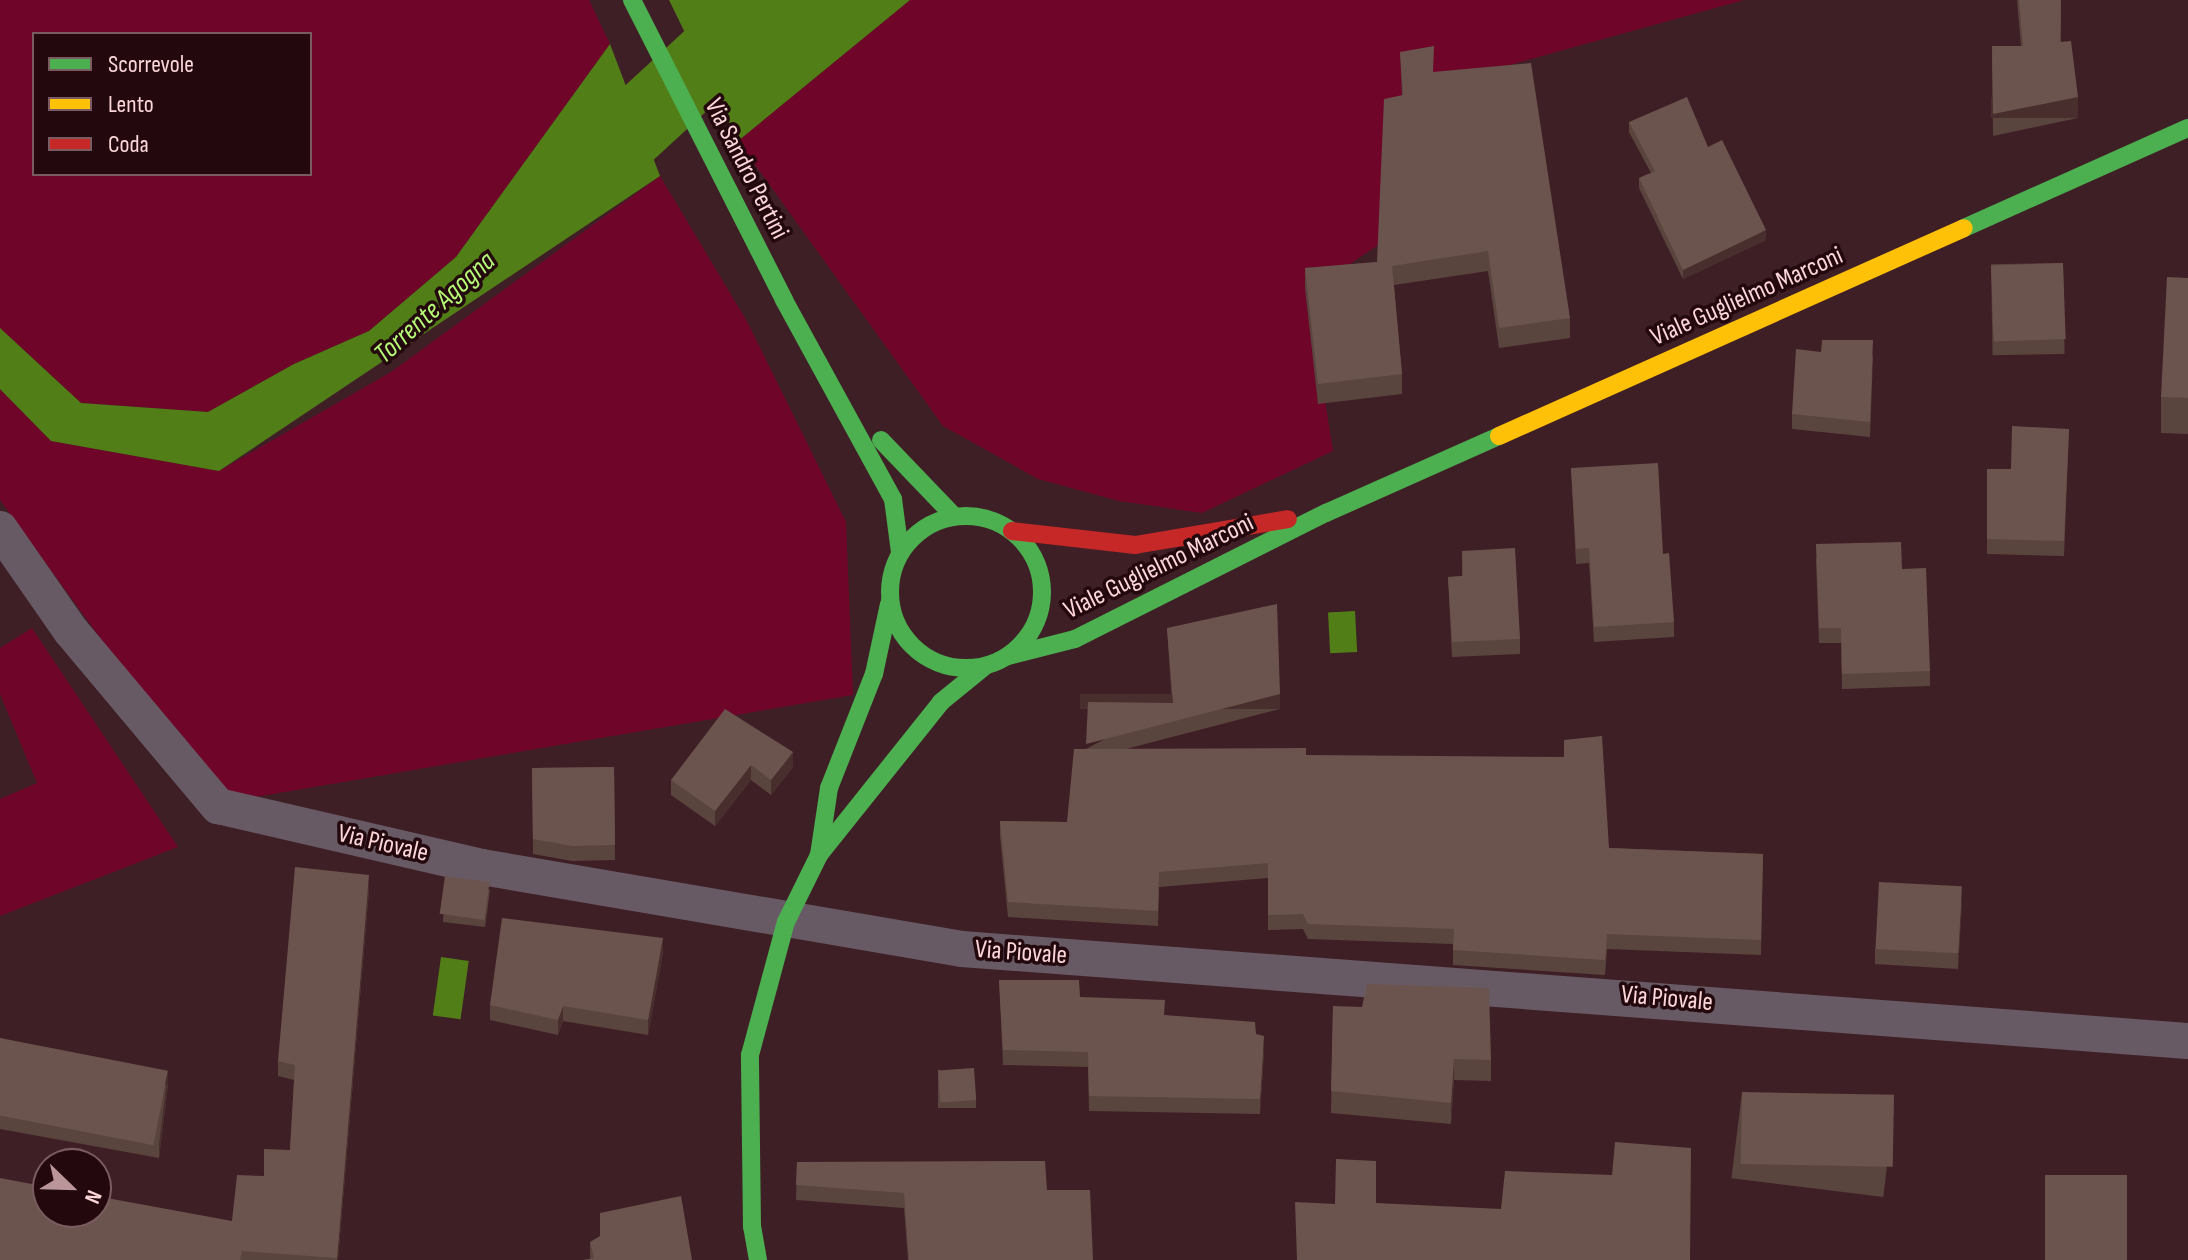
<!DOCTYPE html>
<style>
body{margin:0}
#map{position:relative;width:2188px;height:1260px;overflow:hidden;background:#3f1f26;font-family:"Sofia Sans Condensed",sans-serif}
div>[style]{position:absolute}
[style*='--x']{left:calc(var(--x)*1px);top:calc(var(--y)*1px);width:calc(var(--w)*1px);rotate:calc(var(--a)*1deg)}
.green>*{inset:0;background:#6f0629}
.water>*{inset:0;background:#527e17;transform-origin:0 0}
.river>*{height:74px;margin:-37px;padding:0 37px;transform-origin:37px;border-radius:37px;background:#527e17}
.street>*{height:36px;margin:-18px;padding:0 18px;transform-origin:18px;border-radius:18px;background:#685a65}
.fast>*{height:18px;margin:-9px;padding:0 9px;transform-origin:9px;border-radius:9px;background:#4caf50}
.fast>.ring{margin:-9px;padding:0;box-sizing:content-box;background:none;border:18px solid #4caf50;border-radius:50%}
.slow>*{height:18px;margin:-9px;padding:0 9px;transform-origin:9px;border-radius:9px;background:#ffc107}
.jam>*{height:18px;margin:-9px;padding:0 9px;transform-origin:9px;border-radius:9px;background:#c62828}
.wall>*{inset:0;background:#5a443e;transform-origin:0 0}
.shaded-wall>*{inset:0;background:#482f2d;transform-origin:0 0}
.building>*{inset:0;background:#6c544e;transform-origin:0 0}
span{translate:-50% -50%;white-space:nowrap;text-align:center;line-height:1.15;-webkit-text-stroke:7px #23090e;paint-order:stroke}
.street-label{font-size:26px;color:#fcd6d9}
.water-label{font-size:28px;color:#b4fa76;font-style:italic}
.legend{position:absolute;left:32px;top:32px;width:280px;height:144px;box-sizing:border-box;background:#23090e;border:2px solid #7a5b5f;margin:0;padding:10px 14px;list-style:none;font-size:24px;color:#fcd6d9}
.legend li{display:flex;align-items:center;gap:16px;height:40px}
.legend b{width:40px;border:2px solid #7a5b5f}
.north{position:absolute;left:32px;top:1148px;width:80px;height:80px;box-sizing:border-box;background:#23090e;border:2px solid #7a5b5f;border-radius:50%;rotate:113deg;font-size:22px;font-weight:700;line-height:32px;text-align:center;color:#fcd6d9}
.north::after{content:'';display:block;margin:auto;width:28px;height:36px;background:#ba969a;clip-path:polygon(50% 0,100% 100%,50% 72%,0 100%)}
</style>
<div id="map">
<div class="green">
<i style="clip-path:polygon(evenodd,0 0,589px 0,610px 44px,456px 257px,369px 331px,294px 364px,208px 412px,81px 403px,0 328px,0 0,34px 34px,310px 34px,310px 174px,34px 174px,34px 34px)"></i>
<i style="clip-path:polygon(910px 0,1744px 0,1405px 94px,1396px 233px,1308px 292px,1333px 451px,1202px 513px,1119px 501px,1038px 479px,943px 426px,738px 141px)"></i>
<i style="clip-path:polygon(660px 176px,748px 323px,846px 522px,853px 695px,220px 803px,0 500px,0 389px,51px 441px,219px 471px,391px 372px)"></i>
<i style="clip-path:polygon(32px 628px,178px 847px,0 916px,0 799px,37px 783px,0 694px,0 648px)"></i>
</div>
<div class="water">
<i style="clip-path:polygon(669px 0,910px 0,738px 141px)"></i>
<i style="clip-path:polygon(610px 44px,660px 176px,219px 471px,51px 441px,0 389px,0 328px,81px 403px,208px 412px,294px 364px,369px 331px,456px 257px)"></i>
<i style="left:1355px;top:611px;width:41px;height:27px;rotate:87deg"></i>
<i style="left:441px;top:957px;width:28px;height:59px;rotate:8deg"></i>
</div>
<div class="river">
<i style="--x:564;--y:192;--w:284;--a:-42.6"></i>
</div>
<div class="street">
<i style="--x:0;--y:529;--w:124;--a:55.2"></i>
<i style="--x:71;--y:631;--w:229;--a:50"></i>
<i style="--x:218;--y:806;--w:271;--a:13"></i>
<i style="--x:482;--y:867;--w:487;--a:9.7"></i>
<i style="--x:962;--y:949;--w:1229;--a:4.29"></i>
</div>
<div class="fast">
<i style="--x:632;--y:0;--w:336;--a:63.1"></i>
<i style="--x:784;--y:300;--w:227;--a:61.3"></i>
<i style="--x:893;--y:499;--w:53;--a:82.5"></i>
<i style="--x:1964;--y:228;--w:245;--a:-24.1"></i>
<i style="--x:881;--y:440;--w:105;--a:46.2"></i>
<i class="ring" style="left:890px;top:516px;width:134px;height:134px"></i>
<i style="--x:1008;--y:656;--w:69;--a:-14.2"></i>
<i style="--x:1075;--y:639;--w:281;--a:-26.7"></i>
<i style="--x:1326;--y:513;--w:189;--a:-24"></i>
<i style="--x:819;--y:855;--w:68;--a:-81.5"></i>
<i style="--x:829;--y:788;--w:123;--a:-68.5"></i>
<i style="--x:874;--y:674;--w:72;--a:-77.9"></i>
<i style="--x:758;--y:1260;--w:34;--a:-100"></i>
<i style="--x:752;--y:1227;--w:172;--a:-90.7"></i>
<i style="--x:750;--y:1055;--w:138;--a:-74.9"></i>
<i style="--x:786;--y:922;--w:75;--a:-63.8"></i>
<i style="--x:819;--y:855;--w:196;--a:-51.4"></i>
<i style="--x:941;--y:702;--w:55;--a:-39.1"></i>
</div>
<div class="slow">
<i style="--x:1499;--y:436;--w:509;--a:-24.1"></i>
</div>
<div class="jam">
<i style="--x:1012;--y:531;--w:124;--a:6.5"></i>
<i style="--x:1135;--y:545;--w:155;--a:-9.6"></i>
</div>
<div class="wall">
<i style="clip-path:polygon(2017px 0,2061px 0,2061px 42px,2078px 118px,1993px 136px,1992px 46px,2021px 46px)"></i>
<i style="clip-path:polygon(1400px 52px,1433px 72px,1570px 318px,1570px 338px,1499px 348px,1488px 271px,1394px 285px,1402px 374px,1402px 394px,1318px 404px,1305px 288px,1305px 268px,1377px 262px,1402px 95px)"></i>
<i style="clip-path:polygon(1629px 122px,1708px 147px,1766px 240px,1683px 279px,1639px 188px,1639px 178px,1651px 173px,1629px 132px)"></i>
<i style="left:2063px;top:263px;width:91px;height:72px;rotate:89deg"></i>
<i style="clip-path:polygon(2188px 278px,2188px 434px,2161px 433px,2161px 397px)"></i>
<i style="clip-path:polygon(1873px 355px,1870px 437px,1792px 429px,1792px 414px)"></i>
<i style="clip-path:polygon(2069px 429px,2064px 556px,1987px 554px,1987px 469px,2011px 469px)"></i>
<i style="clip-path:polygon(1571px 468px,1663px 554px,1674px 622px,1674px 637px,1594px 642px,1589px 563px,1576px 564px)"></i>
<i style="clip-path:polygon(1462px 551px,1520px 639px,1520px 654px,1452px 657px,1448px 577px,1462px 576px)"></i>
<i style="clip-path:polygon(1816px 559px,1902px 569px,1930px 671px,1930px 686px,1842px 689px,1841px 643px,1819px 643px)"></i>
<i style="clip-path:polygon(1167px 628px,1280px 709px,1126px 749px,1306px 755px,1609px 848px,1763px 854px,1761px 955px,1607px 949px,1605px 975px,1453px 965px,1453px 944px,1308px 939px,1303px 929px,1268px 930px,1268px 878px,1159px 887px,1158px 926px,1008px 917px,1000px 836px,1000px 821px,1067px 822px,1086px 749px,1172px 703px)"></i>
<i style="clip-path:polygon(793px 752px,793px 767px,771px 795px,751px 780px,715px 826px,671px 795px,671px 780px)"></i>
<i style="clip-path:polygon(614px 767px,615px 860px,572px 861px,533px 854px,532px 768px)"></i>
<i style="clip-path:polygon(445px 876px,490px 890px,485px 927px,443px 922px)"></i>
<i style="clip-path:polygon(369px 890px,338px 1260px,0 1260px,232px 1221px,264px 1176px,290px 1150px,294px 1080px,278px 1076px,278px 1061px)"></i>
<i style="clip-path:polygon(1962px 902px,1958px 969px,1875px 964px,1875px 949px)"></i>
<i style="clip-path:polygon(663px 952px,648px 1035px,563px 1021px,558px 1035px,490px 1020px,490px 1005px)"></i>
<i style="clip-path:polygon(999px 980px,1256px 1034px,1264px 1051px,1260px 1114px,1089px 1111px,1088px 1067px,1003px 1065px)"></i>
<i style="clip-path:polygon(1333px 1006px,1491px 1060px,1491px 1081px,1454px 1080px,1451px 1124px,1331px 1113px)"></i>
<i style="clip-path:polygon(0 1038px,168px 1085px,159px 1158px,0 1129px)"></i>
<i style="clip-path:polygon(938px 1069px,976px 1100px,976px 1108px,938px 1108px)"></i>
<i style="left:1742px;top:1092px;width:153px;height:87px;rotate:7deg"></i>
<i style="clip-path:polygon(797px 1162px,1047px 1190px,1093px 1260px,908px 1260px,904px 1208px,796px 1200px)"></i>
<i style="clip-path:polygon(590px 1242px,692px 1260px,590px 1259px)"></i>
</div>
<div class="shaded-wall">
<i style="left:2078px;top:97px;width:21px;height:87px;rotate:90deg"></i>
<i style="clip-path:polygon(1766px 230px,1766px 240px,1683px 279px,1683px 270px)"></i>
<i style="left:1280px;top:694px;width:15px;height:200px;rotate:90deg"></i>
<i style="clip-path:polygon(793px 752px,793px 767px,771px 795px,771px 780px)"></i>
<i style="clip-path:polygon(751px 765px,751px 780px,715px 826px,715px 811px)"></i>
<i style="clip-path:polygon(369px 875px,369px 890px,338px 1260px,337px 1260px)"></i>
<i style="clip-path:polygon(1962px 887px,1962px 902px,1958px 969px,1958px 954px)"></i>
<i style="clip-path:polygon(663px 938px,663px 952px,648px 1035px,648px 1020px)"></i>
<i style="clip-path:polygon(563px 1006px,563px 1021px,558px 1035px,558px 1020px)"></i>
<i style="clip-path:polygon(1264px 1036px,1264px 1051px,1260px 1114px,1260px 1099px)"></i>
<i style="clip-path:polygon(1454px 1059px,1454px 1080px,1451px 1124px,1451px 1103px)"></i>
<i style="clip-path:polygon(168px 1070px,168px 1085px,159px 1158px,159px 1144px)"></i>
</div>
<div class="building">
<i style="clip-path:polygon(2019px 0,2061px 0,2060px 42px,2071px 41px,2078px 97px,1993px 114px,1992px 46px,2023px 46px)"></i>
<i style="clip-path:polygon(1434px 46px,1433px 72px,1531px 63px,1570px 318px,1499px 328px,1488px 251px,1392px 266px,1402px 374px,1318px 384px,1305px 268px,1377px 262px,1384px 99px,1403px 95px,1400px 52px)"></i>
<i style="clip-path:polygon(1687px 97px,1708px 147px,1722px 140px,1766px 230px,1683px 270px,1639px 178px,1655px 171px,1629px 122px)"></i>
<i style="left:2063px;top:263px;width:76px;height:72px;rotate:88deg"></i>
<i style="clip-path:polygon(2167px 277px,2188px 278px,2188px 398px,2161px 397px)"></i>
<i style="clip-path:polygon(1822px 340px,1873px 340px,1870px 422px,1792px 414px,1796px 349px,1821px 352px)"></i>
<i style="clip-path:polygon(2012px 426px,2069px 429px,2064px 541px,1987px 539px,1987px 469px,2011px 469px)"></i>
<i style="clip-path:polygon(1658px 463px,1663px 554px,1669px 553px,1674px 622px,1594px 627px,1589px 548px,1576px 549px,1571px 468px)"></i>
<i style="clip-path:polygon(1901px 542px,1902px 569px,1926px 568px,1930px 671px,1842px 674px,1841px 628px,1819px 628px,1816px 544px)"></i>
<i style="clip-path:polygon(1515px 548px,1520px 639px,1452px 642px,1448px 577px,1463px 576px,1462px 551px)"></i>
<i style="clip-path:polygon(1277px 604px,1280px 694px,1086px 744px,1088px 702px,1173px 703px,1167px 628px)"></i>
<i style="clip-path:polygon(725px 709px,793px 752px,771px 780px,751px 765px,715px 811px,671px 780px)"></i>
<i style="clip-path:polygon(1602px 736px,1609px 848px,1763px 854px,1761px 940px,1607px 934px,1605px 960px,1453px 950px,1454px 929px,1308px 924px,1303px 914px,1268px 915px,1268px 863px,1159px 872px,1158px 911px,1008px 902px,1000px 821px,1067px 822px,1074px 749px,1306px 748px,1306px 755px,1564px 757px,1564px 740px)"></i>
<i style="clip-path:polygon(614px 767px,615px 845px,572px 846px,533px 839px,532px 768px)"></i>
<i style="clip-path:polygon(295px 867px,369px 875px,337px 1258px,242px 1251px,240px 1260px,0 1260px,0 1178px,48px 1187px,48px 1212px,96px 1212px,96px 1196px,232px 1221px,237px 1175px,264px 1176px,264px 1149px,290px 1150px,295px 1065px,278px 1061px)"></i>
<i style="left:445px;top:876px;width:45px;height:38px;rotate:8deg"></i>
<i style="left:1879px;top:882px;width:83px;height:67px;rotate:3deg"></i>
<i style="clip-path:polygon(502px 918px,663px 938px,648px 1020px,563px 1006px,558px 1020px,490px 1005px)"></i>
<i style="clip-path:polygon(999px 980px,1079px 980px,1080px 997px,1165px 1000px,1164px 1015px,1255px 1022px,1256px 1034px,1264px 1036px,1260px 1099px,1089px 1096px,1088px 1052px,1003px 1050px)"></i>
<i style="clip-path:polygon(1367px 984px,1489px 988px,1491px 1060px,1454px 1059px,1451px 1103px,1331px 1091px,1333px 1006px,1362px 1007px)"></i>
<i style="left:0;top:1038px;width:171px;height:76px;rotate:11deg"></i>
<i style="left:974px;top:1068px;width:32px;height:36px;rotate:86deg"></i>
<i style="left:1742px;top:1092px;width:152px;height:72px;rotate:1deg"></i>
<i style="clip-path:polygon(1615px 1142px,1691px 1148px,1690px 1260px,1297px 1260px,1295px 1202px,1335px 1204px,1336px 1159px,1376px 1161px,1376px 1203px,1501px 1209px,1505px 1171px,1612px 1175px)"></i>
<i style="clip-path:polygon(1045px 1161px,1047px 1190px,1090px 1190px,1093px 1260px,909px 1260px,904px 1193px,796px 1185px,797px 1162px)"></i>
<i style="left:2045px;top:1175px;width:82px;height:85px"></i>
<i style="clip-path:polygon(681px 1196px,692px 1260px,583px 1260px,594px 1258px,590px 1242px,600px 1236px,600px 1213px)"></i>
</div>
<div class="street-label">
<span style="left:746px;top:169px;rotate:63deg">Via Sandro Pertini</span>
<span style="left:1747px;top:297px;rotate:-24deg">Viale Guglielmo Marconi</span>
<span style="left:1159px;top:567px;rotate:-26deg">Viale Guglielmo Marconi</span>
<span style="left:383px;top:844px;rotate:13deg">Via Piovale</span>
<span style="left:1021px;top:953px;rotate:4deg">Via Piovale</span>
<span style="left:1667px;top:999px;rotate:5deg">Via Piovale</span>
</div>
<div class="water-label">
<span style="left:435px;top:308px;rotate:-42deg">Torrente Agogna</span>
</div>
<ul class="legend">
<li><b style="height:10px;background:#4caf50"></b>Scorrevole</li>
<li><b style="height:10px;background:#ffc107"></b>Lento</li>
<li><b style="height:10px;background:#c62828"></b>Coda</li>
</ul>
<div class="north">N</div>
</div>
